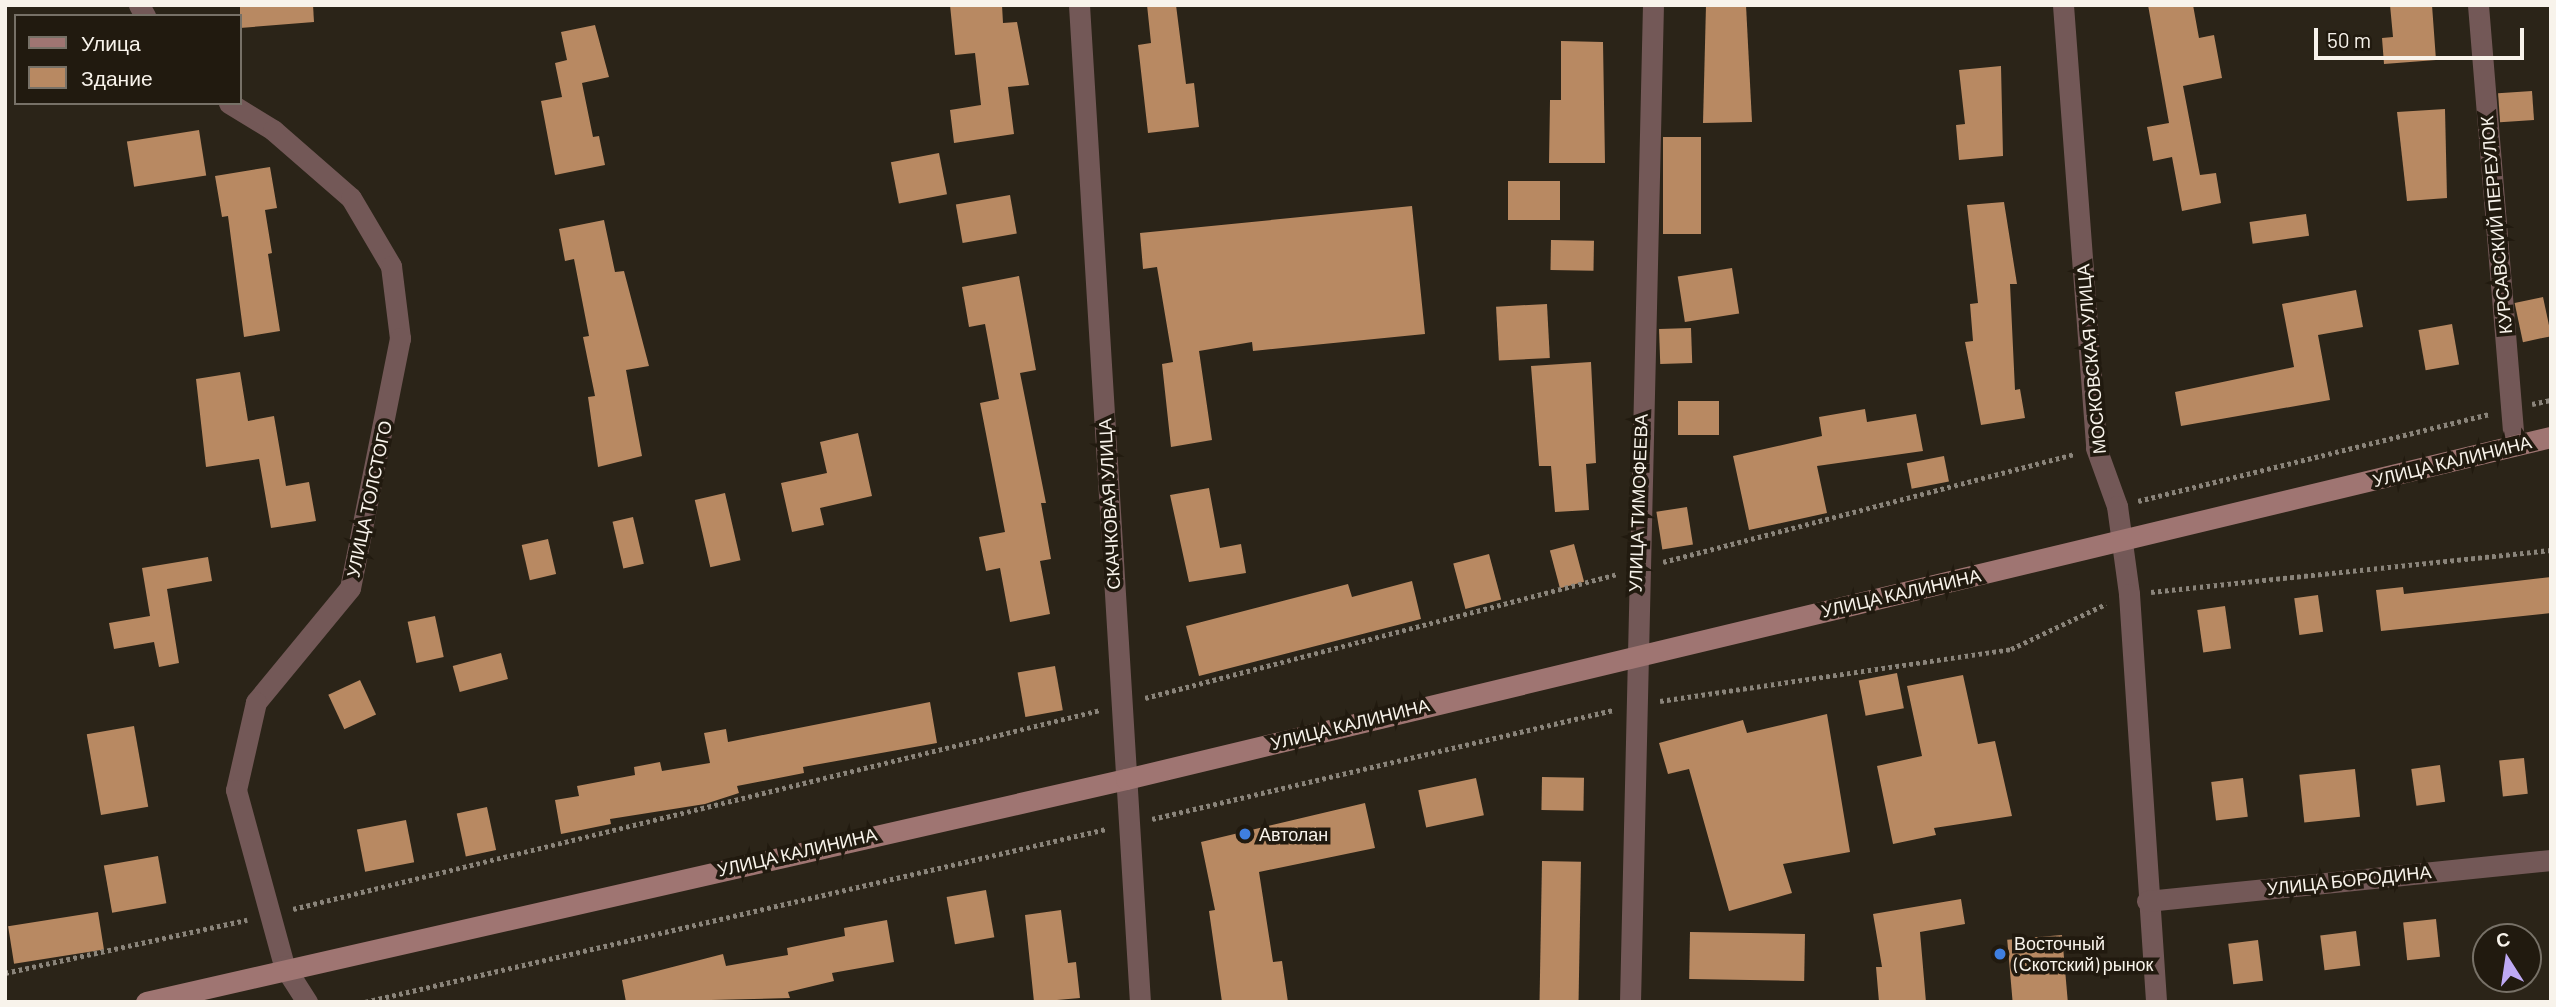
<!DOCTYPE html>
<meta charset="utf-8">
<style>
body{margin:0}
#map{position:relative;width:2556px;height:1007px;overflow:hidden;background:#2b2418;font-family:Barlow,sans-serif}
div>[style]{position:absolute}
[style*='--x']{left:calc(var(--x)*1px);top:calc(var(--y)*1px);width:calc(var(--w)*1px);rotate:calc(var(--a)*1deg)}
.building>*{inset:0;background:#b88962;transform-origin:0 0}
.path>*{height:4.5px;margin-top:-2.25px;transform-origin:0;background:repeating-linear-gradient(90deg,#8a847a 0 3.5px,transparent 0 7px)}
.street>*{height:21px;margin:-10.5px;padding:0 10.5px;transform-origin:10.5px;border-radius:10.5px;background:#735857}
.secondary>*{height:21px;margin:-10.5px;padding:0 10.5px;transform-origin:10.5px;border-radius:10.5px;background:#9f7572}
.dots>*{width:19px;height:19px;translate:-50% -50%;box-sizing:border-box;border:4px solid #211a0f;border-radius:50%}
span{translate:-50% -50%;white-space:nowrap;text-align:center;line-height:1.15;-webkit-text-stroke:7px #211a0f;paint-order:stroke}
.street-label{font-size:18px;color:#f8f3eb}
.poi-label{font-size:18px;color:#f8f3eb}
.left{translate:0 -50%;text-align:left}
.frame{position:absolute;inset:0;border:7px solid #f8f3eb;pointer-events:none}
.legend{position:absolute;left:14px;top:14px;width:228px;height:91px;box-sizing:border-box;background:#211a0f;border:2px solid #777167;margin:0;padding:9px 12px;list-style:none;font-size:21px;color:#f8f3eb}
.legend li{display:flex;align-items:center;gap:14px;height:35px}
.legend b{width:35px;border:2px solid #777167}
.north{position:absolute;left:2472px;top:923px;width:70px;height:70px;box-sizing:border-box;background:#211a0f;border:2px solid #777167;border-radius:50%;rotate:348deg;font-size:19px;font-weight:700;line-height:28px;text-align:center;color:#f8f3eb}
.north::after{content:'';display:block;margin:auto;width:24px;height:32px;background:#bea9f4;clip-path:polygon(50% 0,100% 100%,50% 72%,0 100%)}
.scale{position:absolute;left:2314px;top:28px;width:210px;height:32px;box-sizing:border-box;border:4px solid #f8f3eb;border-top:0;padding-left:9px;font-size:21px;line-height:24px;white-space:nowrap;color:#f8f3eb;-webkit-text-stroke:5px #211a0f;paint-order:stroke}
</style>
<div id="map">
<div class="building">
<i style="clip-path:polygon(240px 5px,313px 5px,314px 22px,240px 28px)"></i>
<i style="clip-path:polygon(950px 5px,1002px 5px,1003px 23px,1017px 22px,1029px 85px,1008px 87px,1014px 134px,954px 143px,950px 110px,981px 105px,975px 53px,955px 55px)"></i>
<i style="clip-path:polygon(1147px 5px,1176px 5px,1186px 84px,1194px 83px,1199px 127px,1148px 133px,1138px 45px,1151px 43px)"></i>
<i style="clip-path:polygon(1706px 5px,1746px 5px,1752px 122px,1703px 123px)"></i>
<i style="clip-path:polygon(2148px 5px,2193px 5px,2199px 38px,2214px 35px,2222px 78px,2183px 86px,2200px 175px,2216px 173px,2221px 203px,2182px 211px,2172px 157px,2153px 161px,2147px 127px,2169px 123px)"></i>
<i style="clip-path:polygon(2390px 5px,2432px 5px,2436px 60px,2384px 64px,2382px 38px,2393px 37px)"></i>
<i style="clip-path:polygon(595px 25px,609px 77px,582px 83px,593px 137px,599px 136px,605px 165px,555px 175px,541px 101px,562px 97px,555px 63px,567px 60px,561px 32px)"></i>
<i style="clip-path:polygon(1561px 41px,1603px 42px,1605px 163px,1549px 163px,1550px 100px,1561px 100px)"></i>
<i style="clip-path:polygon(2001px 66px,2003px 156px,1959px 160px,1956px 125px,1965px 124px,1959px 70px)"></i>
<i style="left:2532px;top:91px;width:29px;height:34px;rotate:86deg"></i>
<i style="clip-path:polygon(2445px 109px,2447px 198px,2407px 201px,2397px 112px)"></i>
<i style="left:199px;top:130px;width:46px;height:73px;rotate:81deg"></i>
<i style="left:1663px;top:137px;width:38px;height:97px"></i>
<i style="left:939px;top:153px;width:42px;height:49px;rotate:79deg"></i>
<i style="clip-path:polygon(270px 167px,277px 208px,265px 210px,272px 253px,268px 254px,280px 331px,244px 337px,228px 216px,222px 217px,215px 176px)"></i>
<i style="left:1508px;top:181px;width:52px;height:39px"></i>
<i style="left:1010px;top:195px;width:39px;height:55px;rotate:80deg"></i>
<i style="clip-path:polygon(2004px 202px,2017px 284px,2010px 284px,2015px 390px,2020px 389px,2025px 418px,1981px 425px,1965px 342px,1973px 341px,1970px 304px,1978px 303px,1967px 205px)"></i>
<i style="clip-path:polygon(1412px 206px,1425px 334px,1253px 351px,1252px 342px,1199px 351px,1212px 440px,1171px 447px,1162px 364px,1173px 362px,1157px 267px,1143px 269px,1140px 233px)"></i>
<i style="left:2306px;top:214px;width:22px;height:57px;rotate:82deg"></i>
<i style="clip-path:polygon(604px 220px,615px 272px,624px 271px,649px 366px,626px 370px,642px 456px,598px 467px,588px 397px,595px 396px,583px 337px,589px 336px,574px 259px,565px 261px,559px 229px)"></i>
<i style="left:1551px;top:240px;width:43px;height:30px;rotate:1deg"></i>
<i style="left:1732px;top:268px;width:46px;height:55px;rotate:81deg"></i>
<i style="clip-path:polygon(1019px 276px,1036px 370px,1020px 373px,1046px 503px,1041px 503px,1051px 559px,1040px 561px,1050px 614px,1010px 622px,1000px 568px,986px 571px,979px 537px,1005px 532px,980px 403px,999px 399px,985px 324px,969px 327px,962px 287px)"></i>
<i style="clip-path:polygon(2356px 290px,2363px 327px,2318px 335px,2330px 400px,2181px 426px,2175px 392px,2294px 367px,2282px 304px)"></i>
<i style="left:2543px;top:297px;width:40px;height:29px;rotate:78deg"></i>
<i style="left:1547px;top:304px;width:54px;height:51px;rotate:87deg"></i>
<i style="left:2452px;top:324px;width:41px;height:34px;rotate:80deg"></i>
<i style="left:1691px;top:328px;width:35px;height:32px;rotate:88deg"></i>
<i style="clip-path:polygon(1591px 362px,1596px 463px,1586px 464px,1589px 510px,1555px 512px,1551px 466px,1539px 466px,1531px 366px)"></i>
<i style="clip-path:polygon(240px 372px,248px 421px,274px 416px,286px 486px,309px 482px,316px 521px,271px 528px,259px 459px,206px 467px,196px 379px)"></i>
<i style="left:1719px;top:401px;width:34px;height:41px;rotate:90deg"></i>
<i style="clip-path:polygon(1865px 409px,1867px 422px,1916px 414px,1923px 451px,1817px 466px,1827px 513px,1749px 530px,1733px 456px,1822px 436px,1819px 417px)"></i>
<i style="clip-path:polygon(858px 433px,872px 496px,820px 508px,824px 525px,792px 532px,781px 483px,827px 473px,820px 442px)"></i>
<i style="left:1944px;top:456px;width:26px;height:38px;rotate:79deg"></i>
<i style="clip-path:polygon(1209px 488px,1220px 548px,1241px 544px,1246px 573px,1189px 582px,1170px 495px)"></i>
<i style="left:725px;top:493px;width:69px;height:31px;rotate:77deg"></i>
<i style="left:1687px;top:507px;width:38px;height:31px;rotate:81deg"></i>
<i style="left:633px;top:517px;width:48px;height:21px;rotate:77deg"></i>
<i style="left:548px;top:539px;width:36px;height:27px;rotate:77deg"></i>
<i style="left:1574px;top:544px;width:39px;height:25px;rotate:75deg"></i>
<i style="left:1489px;top:554px;width:47px;height:37px;rotate:75deg"></i>
<i style="clip-path:polygon(208px 557px,212px 581px,167px 589px,179px 663px,159px 667px,154px 642px,114px 649px,109px 623px,150px 616px,142px 568px)"></i>
<i style="clip-path:polygon(2551px 577px,2551px 613px,2381px 631px,2376px 590px,2403px 587px,2404px 594px)"></i>
<i style="clip-path:polygon(1412px 581px,1421px 619px,1199px 676px,1186px 626px,1348px 584px,1352px 597px)"></i>
<i style="left:2318px;top:595px;width:37px;height:24px;rotate:82deg"></i>
<i style="left:2225px;top:606px;width:43px;height:28px;rotate:82deg"></i>
<i style="left:435px;top:616px;width:42px;height:28px;rotate:78deg"></i>
<i style="left:501px;top:653px;width:27px;height:50px;rotate:75deg"></i>
<i style="left:1055px;top:666px;width:45px;height:38px;rotate:80deg"></i>
<i style="left:1897px;top:673px;width:36px;height:39px;rotate:79deg"></i>
<i style="clip-path:polygon(1963px 675px,1978px 744px,1995px 741px,2012px 816px,1934px 828px,1936px 835px,1893px 844px,1877px 766px,1922px 756px,1907px 686px)"></i>
<i style="left:360px;top:680px;width:38px;height:35px;rotate:65deg"></i>
<i style="clip-path:polygon(930px 702px,937px 743px,803px 767px,804px 773px,737px 786px,739px 793px,705px 804px,610px 819px,611px 824px,561px 834px,555px 800px,579px 796px,577px 786px,635px 775px,634px 767px,660px 762px,662px 771px,710px 763px,704px 733px,726px 729px,728px 742px)"></i>
<i style="clip-path:polygon(1827px 714px,1850px 852px,1783px 864px,1792px 893px,1729px 911px,1689px 769px,1668px 774px,1659px 743px,1743px 720px,1747px 733px)"></i>
<i style="left:134px;top:726px;width:82px;height:48px;rotate:80deg"></i>
<i style="left:2524px;top:758px;width:36px;height:25px;rotate:84deg"></i>
<i style="left:2440px;top:765px;width:37px;height:29px;rotate:82deg"></i>
<i style="left:2355px;top:769px;width:48px;height:56px;rotate:84deg"></i>
<i style="left:1542px;top:777px;width:42px;height:33px;rotate:1deg"></i>
<i style="left:1476px;top:778px;width:38px;height:59px;rotate:78deg"></i>
<i style="left:2243px;top:778px;width:39px;height:32px;rotate:83deg"></i>
<i style="clip-path:polygon(1365px 803px,1375px 848px,1259px 872px,1273px 962px,1282px 961px,1288px 1002px,1222px 1002px,1209px 911px,1215px 910px,1201px 842px)"></i>
<i style="left:487px;top:807px;width:44px;height:31px;rotate:78deg"></i>
<i style="left:406px;top:820px;width:43px;height:50px;rotate:79deg"></i>
<i style="left:158px;top:856px;width:48px;height:55px;rotate:80deg"></i>
<i style="left:1542px;top:861px;width:39px;height:141px;rotate:1deg"></i>
<i style="left:986px;top:890px;width:48px;height:40px;rotate:80deg"></i>
<i style="clip-path:polygon(1961px 899px,1965px 924px,1920px 932px,1926px 1002px,1879px 1002px,1876px 967px,1882px 967px,1873px 914px)"></i>
<i style="clip-path:polygon(1061px 910px,1068px 963px,1076px 962px,1080px 998px,1034px 1002px,1025px 915px)"></i>
<i style="left:98px;top:912px;width:38px;height:91px;rotate:81deg"></i>
<i style="left:2436px;top:919px;width:38px;height:33px;rotate:84deg"></i>
<i style="clip-path:polygon(887px 920px,894px 962px,832px 973px,834px 981px,788px 992px,790px 998px,626px 1002px,622px 980px,723px 954px,726px 966px,788px 955px,787px 948px,845px 936px,844px 928px)"></i>
<i style="left:2356px;top:931px;width:35px;height:36px;rotate:83deg"></i>
<i style="left:1690px;top:932px;width:115px;height:47px;rotate:1deg"></i>
<i style="left:2062px;top:935px;width:67px;height:55px;rotate:85deg"></i>
<i style="left:2258px;top:940px;width:41px;height:30px;rotate:83deg"></i>
</div>
<div class="path">
<i style="--x:2532;--y:404;--w:19;--a:-12"></i>
<i style="--x:2138;--y:501;--w:363;--a:-13.9"></i>
<i style="--x:1663;--y:562;--w:426;--a:-14.7"></i>
<i style="--x:2151;--y:592;--w:402;--a:-6"></i>
<i style="--x:1145;--y:698;--w:489;--a:-14.7"></i>
<i style="--x:1660;--y:701;--w:355;--a:-8.4"></i>
<i style="--x:2011;--y:649;--w:105;--a:-25.3"></i>
<i style="--x:1152;--y:819;--w:474;--a:-13.3"></i>
<i style="--x:293;--y:909;--w:831;--a:-13.85"></i>
<i style="--x:5;--y:973;--w:248;--a:-12.4"></i>
<i style="--x:365;--y:1002;--w:761;--a:-13.14"></i>
</div>
<div class="street">
<i style="--x:139;--y:5;--w:13;--a:61"></i>
<i style="--x:1079;--y:5;--w:999;--a:86.5"></i>
<i style="--x:2063;--y:5;--w:444;--a:85.7"></i>
<i style="--x:2096;--y:448;--w:62;--a:70.1"></i>
<i style="--x:2117;--y:506;--w:89;--a:82.2"></i>
<i style="--x:2129;--y:594;--w:409;--a:86.2"></i>
<i style="--x:2478;--y:5;--w:442;--a:85.3"></i>
<i style="--x:229;--y:103;--w:52;--a:31.5"></i>
<i style="--x:273;--y:130;--w:103;--a:41.1"></i>
<i style="--x:351;--y:198;--w:79;--a:59.5"></i>
<i style="--x:391;--y:266;--w:73;--a:82.9"></i>
<i style="--x:400;--y:338;--w:255;--a:101.3"></i>
<i style="--x:350;--y:588;--w:148;--a:129.5"></i>
<i style="--x:256;--y:702;--w:90;--a:102.8"></i>
<i style="--x:236;--y:790;--w:182;--a:74.7"></i>
<i style="--x:284;--y:966;--w:43;--a:57.4"></i>
<i style="--x:2147;--y:901;--w:406;--a:-5.8"></i>
<i style="--x:1630;--y:1002;--w:997;--a:-88.68"></i>
</div>
<div class="secondary">
<i style="--x:146;--y:1002;--w:1005;--a:-12.82"></i>
<i style="--x:1126;--y:779;--w:1465;--a:-13.5"></i>
</div>
<div class="dots">
<i style="left:1245px;top:834px;background:#3f7fe0"></i>
<i style="left:2000px;top:954px;background:#3f7fe0"></i>
</div>
<div class="street-label">
<span style="left:2496px;top:225px;rotate:-95deg">КУРСАВСКИЙ ПЕРЕУЛОК</span>
<span style="left:2091px;top:359px;rotate:-95deg">МОСКОВСКАЯ УЛИЦА</span>
<span style="left:2452px;top:461px;rotate:-14deg">УЛИЦА КАЛИНИНА</span>
<span style="left:369px;top:499px;rotate:-78deg">УЛИЦА ТОЛСТОГО</span>
<span style="left:1638px;top:503px;rotate:-88deg">УЛИЦА ТИМОФЕЕВА</span>
<span style="left:1109px;top:504px;rotate:-93deg">СКАЧКОВАЯ УЛИЦА</span>
<span style="left:1901px;top:593px;rotate:-13deg">УЛИЦА КАЛИНИНА</span>
<span style="left:1350px;top:724px;rotate:-14deg">УЛИЦА КАЛИНИНА</span>
<span style="left:797px;top:852px;rotate:-13deg">УЛИЦА КАЛИНИНА</span>
<span style="left:2349px;top:880px;rotate:-6deg">УЛИЦА БОРОДИНА</span>
</div>
<div class="poi-label">
<span class="left" style="left:1259px;top:834px">Автолан</span>
<span class="left" style="left:2014px;top:954px">Восточный<br>(Скотский) рынок</span>
</div>
<div class="frame"></div>
<ul class="legend">
<li><b style="height:9px;background:#9f7572"></b>Улица</li>
<li><b style="height:19px;background:#b88962"></b>Здание</li>
</ul>
<div class="north">С</div>
<div class="scale">50 m</div>
</div>
